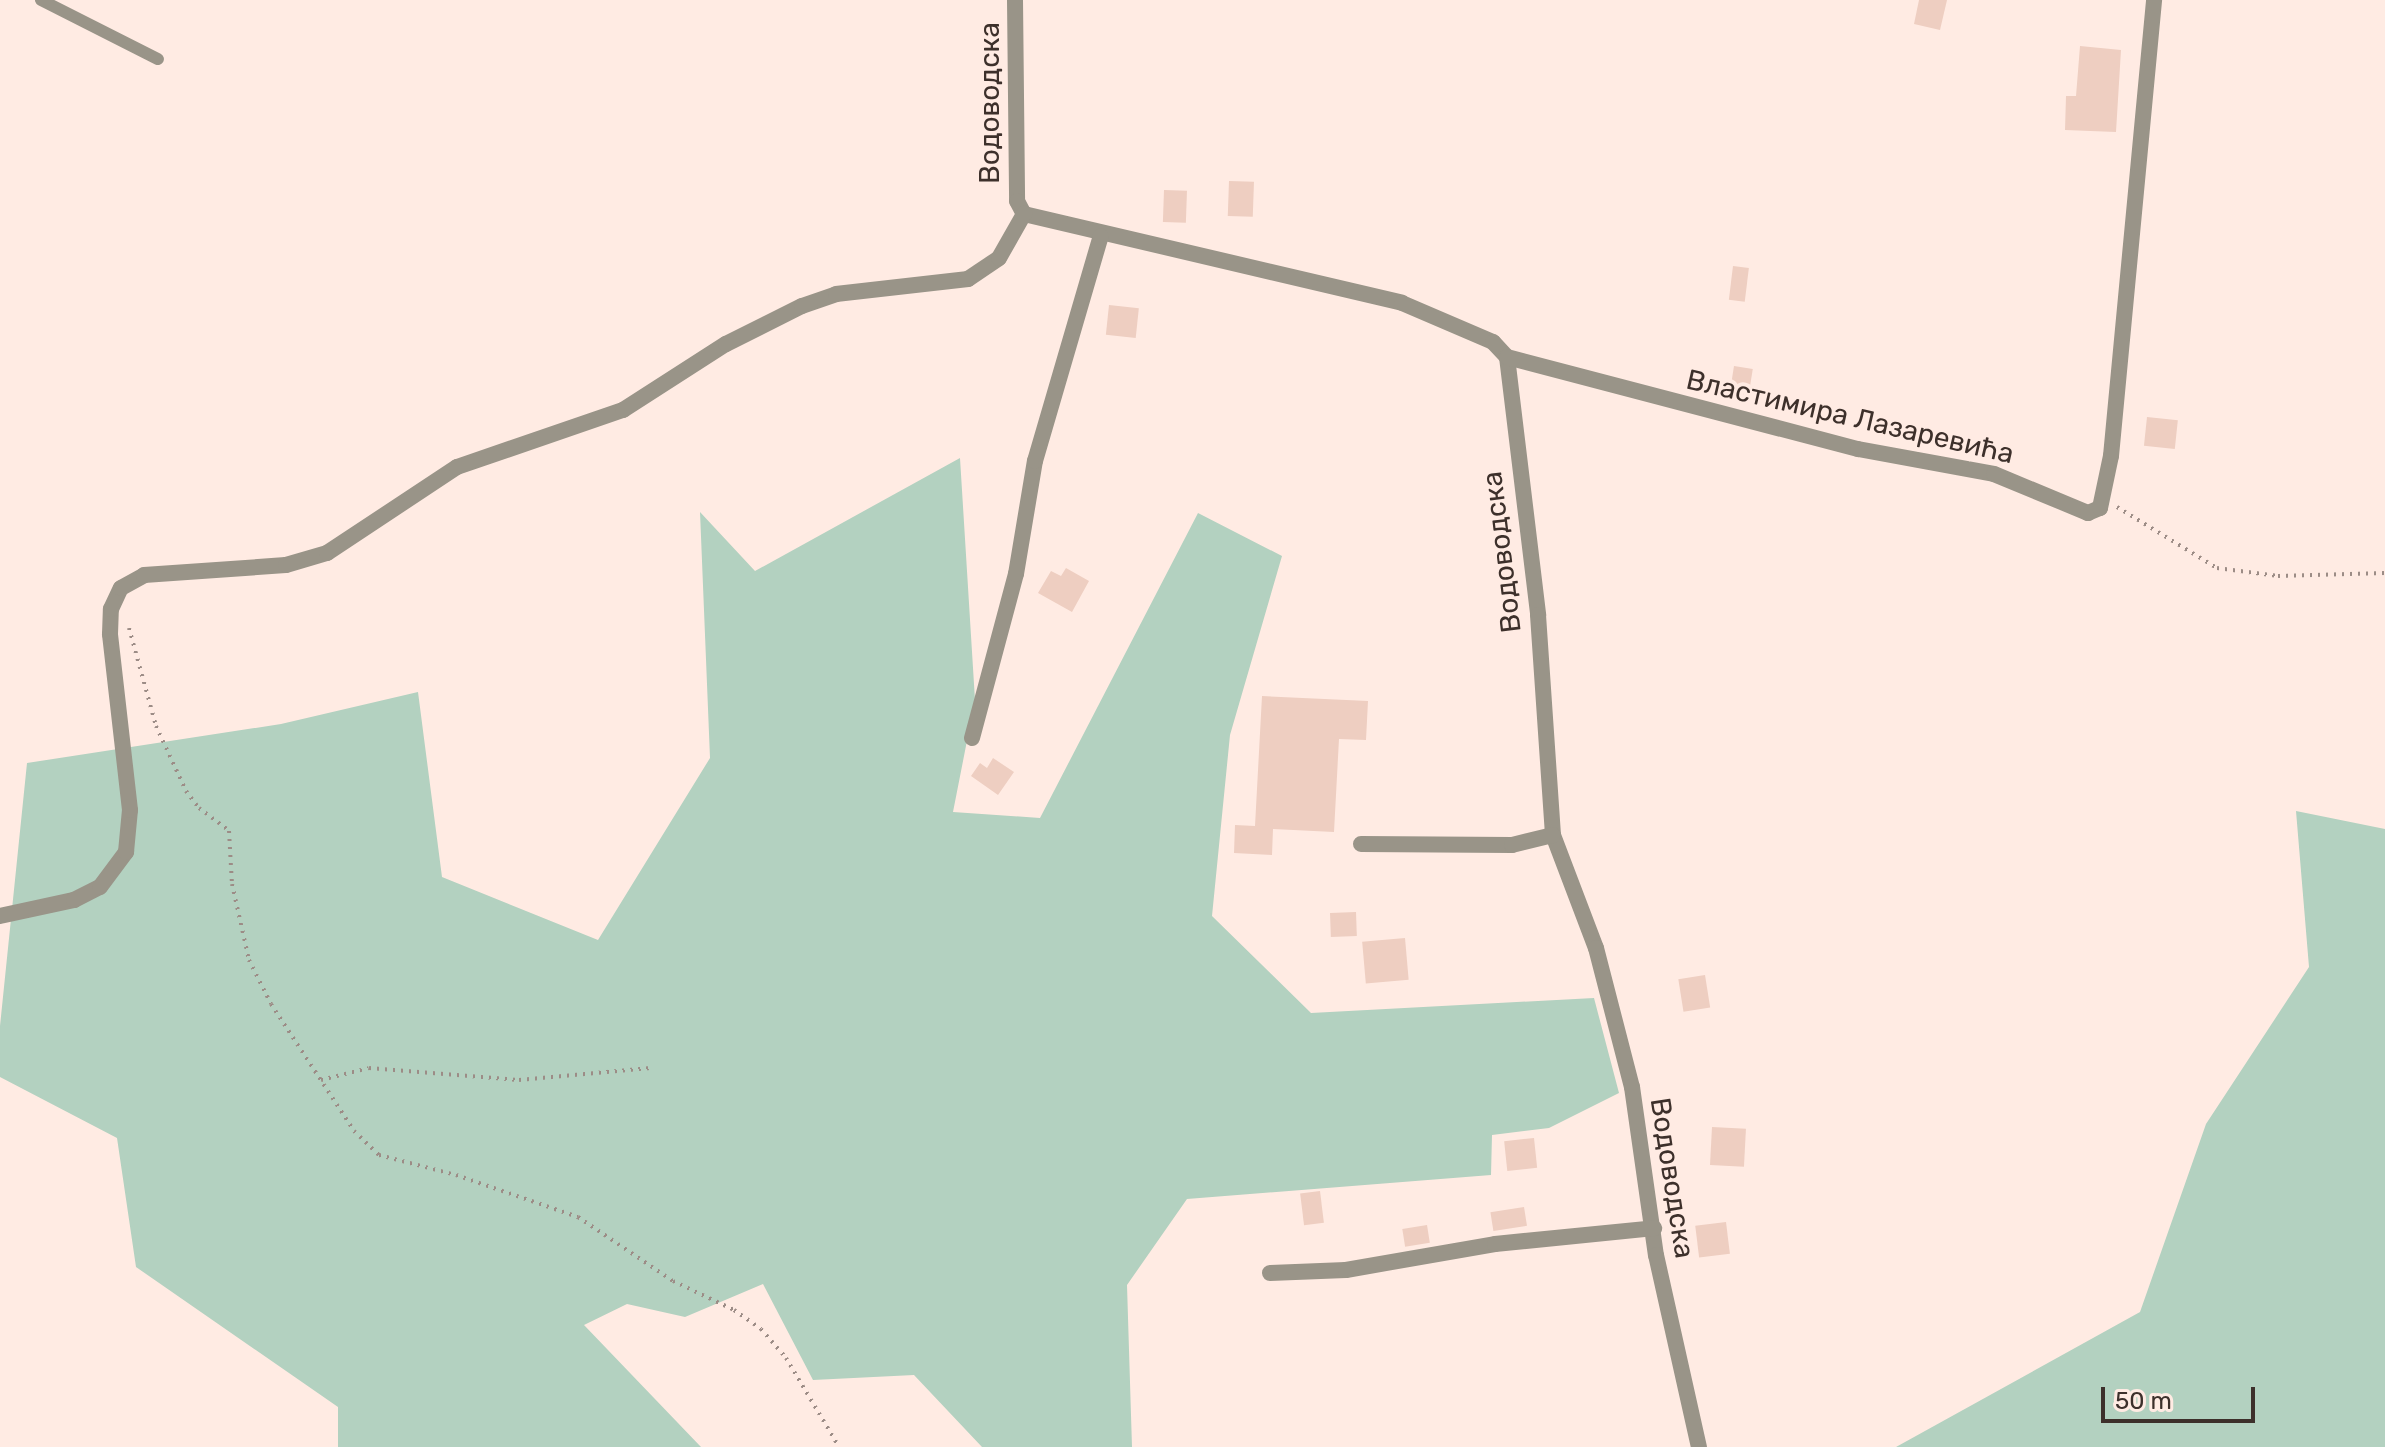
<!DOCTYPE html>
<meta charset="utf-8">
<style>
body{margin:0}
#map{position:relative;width:2385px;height:1447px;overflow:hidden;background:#ffebe3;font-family:Rubik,sans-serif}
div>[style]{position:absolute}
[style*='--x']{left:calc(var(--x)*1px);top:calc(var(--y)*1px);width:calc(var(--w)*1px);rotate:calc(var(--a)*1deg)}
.green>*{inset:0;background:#b3d1c0}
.building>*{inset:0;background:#eecec1;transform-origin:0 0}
.path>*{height:4px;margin-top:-2px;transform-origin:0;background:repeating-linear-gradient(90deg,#9c8c86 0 2px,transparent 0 8px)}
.lane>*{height:12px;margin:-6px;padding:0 6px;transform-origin:6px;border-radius:6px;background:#999488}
.street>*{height:16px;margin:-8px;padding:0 8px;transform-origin:8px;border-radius:8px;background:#999488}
span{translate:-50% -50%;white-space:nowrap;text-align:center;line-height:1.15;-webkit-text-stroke:8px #ffebe3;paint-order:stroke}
.street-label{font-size:28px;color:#3d302b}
.scale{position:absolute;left:2101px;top:1387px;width:154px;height:36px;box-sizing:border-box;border:4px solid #3d302b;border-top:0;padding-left:10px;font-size:24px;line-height:28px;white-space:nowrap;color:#3d302b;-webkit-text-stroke:6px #ffebe3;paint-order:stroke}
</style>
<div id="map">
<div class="green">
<i style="clip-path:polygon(960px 458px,975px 700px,953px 812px,1040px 818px,1198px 513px,1282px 556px,1230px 735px,1212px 916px,1311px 1013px,1594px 998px,1619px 1093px,1549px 1128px,1492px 1135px,1491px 1175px,1187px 1199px,1127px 1285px,1132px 1447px,982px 1447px,914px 1375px,813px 1380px,763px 1284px,685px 1317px,627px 1304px,584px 1325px,701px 1447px,338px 1447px,338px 1407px,136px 1267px,117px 1138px,0 1077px,0 1026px,27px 763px,281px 724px,418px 692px,442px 877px,598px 940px,710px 758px,700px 512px,755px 571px)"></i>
<i style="clip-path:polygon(2296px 811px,2385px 829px,2385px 1447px,1896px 1447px,2140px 1312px,2206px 1124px,2309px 967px)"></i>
</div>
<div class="building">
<i style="clip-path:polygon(1919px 0,1947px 0,1940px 30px,1914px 24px)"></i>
<i style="clip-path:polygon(2080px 46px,2121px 50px,2116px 132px,2065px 130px,2066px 96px,2076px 96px)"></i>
<i style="left:1229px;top:181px;width:25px;height:35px;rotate:2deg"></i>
<i style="left:1164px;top:190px;width:23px;height:32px;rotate:2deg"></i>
<i style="left:1733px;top:266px;width:16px;height:34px;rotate:7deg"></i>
<i style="left:1109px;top:305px;width:30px;height:30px;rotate:6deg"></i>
<i style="left:1734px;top:366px;width:19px;height:28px;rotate:9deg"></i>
<i style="left:2147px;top:417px;width:31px;height:29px;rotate:6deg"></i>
<i style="clip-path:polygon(1066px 568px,1089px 581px,1072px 612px,1038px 593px,1051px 571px,1061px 576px)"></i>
<i style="clip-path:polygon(1262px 696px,1368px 701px,1366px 740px,1339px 739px,1334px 832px,1273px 829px,1272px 855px,1234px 853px,1235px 825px,1255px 826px)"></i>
<i style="clip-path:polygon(993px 758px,1014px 772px,998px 795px,971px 776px,980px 763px,987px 768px)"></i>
<i style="left:1356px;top:912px;width:24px;height:26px;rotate:88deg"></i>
<i style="left:1405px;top:938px;width:42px;height:43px;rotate:85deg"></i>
<i style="left:1705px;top:975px;width:33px;height:27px;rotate:81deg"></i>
<i style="left:1712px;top:1127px;width:34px;height:38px;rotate:3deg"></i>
<i style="left:1534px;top:1138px;width:30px;height:30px;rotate:84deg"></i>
<i style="left:1320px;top:1191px;width:32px;height:20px;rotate:83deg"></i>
<i style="left:1524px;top:1207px;width:19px;height:34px;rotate:81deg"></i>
<i style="left:1726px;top:1222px;width:32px;height:31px;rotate:83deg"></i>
<i style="left:1427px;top:1225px;width:18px;height:25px;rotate:81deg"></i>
</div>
<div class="path">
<i style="--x:2117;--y:507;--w:117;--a:31.4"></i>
<i style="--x:2217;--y:568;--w:62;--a:7.5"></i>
<i style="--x:2278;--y:576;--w:107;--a:-1.6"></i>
<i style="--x:129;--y:628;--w:102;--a:74.6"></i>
<i style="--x:156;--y:726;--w:72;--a:65.2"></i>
<i style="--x:186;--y:791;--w:21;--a:53"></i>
<i style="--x:199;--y:808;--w:38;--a:37"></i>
<i style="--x:229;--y:831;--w:53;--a:86.8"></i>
<i style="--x:232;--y:884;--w:78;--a:77.4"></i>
<i style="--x:249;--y:960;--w:49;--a:63.4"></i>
<i style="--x:271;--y:1004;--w:152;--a:56.8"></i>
<i style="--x:354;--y:1131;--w:35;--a:44"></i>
<i style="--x:379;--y:1155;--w:80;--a:14.6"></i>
<i style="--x:456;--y:1175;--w:129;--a:19"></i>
<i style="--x:578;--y:1217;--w:115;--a:34"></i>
<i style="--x:673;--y:1281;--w:68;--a:25.4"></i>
<i style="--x:734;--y:1310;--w:33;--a:35"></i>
<i style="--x:761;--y:1329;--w:38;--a:49"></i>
<i style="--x:786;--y:1358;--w:104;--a:59.2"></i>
<i style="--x:321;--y:1080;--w:49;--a:-14"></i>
<i style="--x:369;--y:1068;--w:150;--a:4.6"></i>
<i style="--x:519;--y:1080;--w:132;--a:-5.2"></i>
</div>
<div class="lane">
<i style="--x:41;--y:0;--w:131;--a:26.8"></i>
</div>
<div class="street">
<i style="--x:1015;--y:0;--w:201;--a:89.4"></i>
<i style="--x:1017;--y:201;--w:15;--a:62"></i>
<i style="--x:1024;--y:214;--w:388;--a:13.2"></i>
<i style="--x:1402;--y:303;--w:99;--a:23.2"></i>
<i style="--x:1493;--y:342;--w:21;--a:47"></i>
<i style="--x:1507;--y:357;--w:260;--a:83.1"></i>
<i style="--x:1538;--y:615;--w:221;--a:86.1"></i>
<i style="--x:1553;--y:835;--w:121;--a:69.2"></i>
<i style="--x:1596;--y:948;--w:144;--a:75.5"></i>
<i style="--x:1632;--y:1087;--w:170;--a:81.9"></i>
<i style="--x:1656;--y:1255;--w:197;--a:77.4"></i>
<i style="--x:1507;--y:357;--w:363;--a:14.7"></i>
<i style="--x:1858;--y:449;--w:138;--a:10.4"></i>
<i style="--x:1994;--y:474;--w:102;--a:22.5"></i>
<i style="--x:2088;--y:513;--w:13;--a:-23"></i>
<i style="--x:2100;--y:508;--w:53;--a:-78.1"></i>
<i style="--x:2111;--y:456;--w:458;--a:-84.6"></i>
<i style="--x:972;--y:738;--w:170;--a:-75"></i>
<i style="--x:1016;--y:574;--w:115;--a:-80.5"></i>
<i style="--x:1035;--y:461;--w:234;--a:-73.7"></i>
<i style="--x:1361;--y:844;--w:151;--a:0.4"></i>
<i style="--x:1512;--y:845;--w:42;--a:-13.7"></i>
<i style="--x:0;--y:916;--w:76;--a:-12.2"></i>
<i style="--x:74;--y:900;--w:29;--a:-27"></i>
<i style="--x:100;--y:887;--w:44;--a:-53.4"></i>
<i style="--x:126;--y:852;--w:42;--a:-84.6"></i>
<i style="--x:130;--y:810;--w:177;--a:-96.5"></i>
<i style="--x:110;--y:634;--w:25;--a:-88"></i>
<i style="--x:111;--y:609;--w:23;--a:-65"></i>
<i style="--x:121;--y:588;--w:26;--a:-29"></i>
<i style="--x:144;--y:575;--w:142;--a:-4"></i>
<i style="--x:286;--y:565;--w:43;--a:-16.3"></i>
<i style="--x:327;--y:553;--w:156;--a:-33.5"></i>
<i style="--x:457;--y:467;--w:176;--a:-19"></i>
<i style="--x:623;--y:410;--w:122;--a:-32.7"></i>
<i style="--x:726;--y:344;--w:85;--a:-26.6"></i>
<i style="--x:802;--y:306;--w:36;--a:-19"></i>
<i style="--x:836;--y:294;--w:133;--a:-6.5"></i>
<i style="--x:968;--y:279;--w:37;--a:-34"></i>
<i style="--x:999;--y:258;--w:51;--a:-60.4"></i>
<i style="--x:1270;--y:1273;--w:76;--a:-2.3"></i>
<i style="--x:1346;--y:1270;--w:151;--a:-9.9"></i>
<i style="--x:1495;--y:1244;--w:160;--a:-5.7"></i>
</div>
<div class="street-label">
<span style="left:990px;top:103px;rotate:-90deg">Водоводска</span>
<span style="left:1850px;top:417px;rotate:13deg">Властимира Лазаревића</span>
<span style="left:1502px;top:552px;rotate:-97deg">Водоводска</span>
<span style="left:1672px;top:1178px;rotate:81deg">Водоводска</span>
</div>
<div class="scale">50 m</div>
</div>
